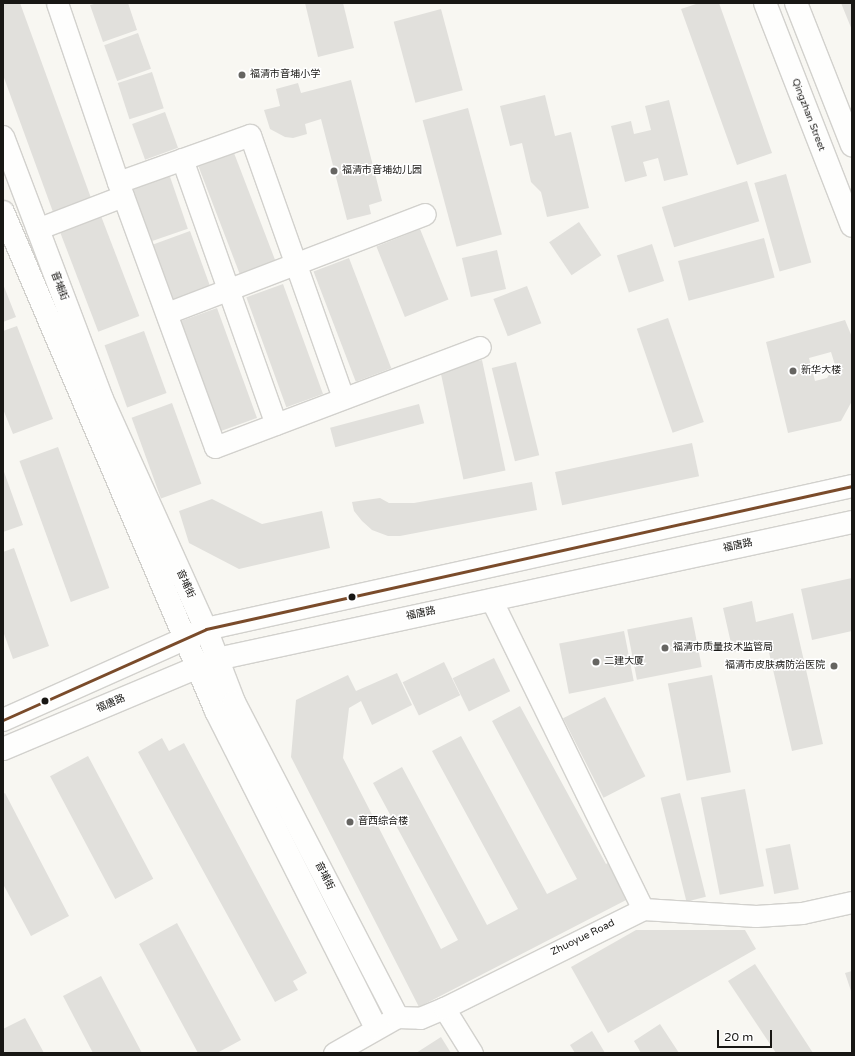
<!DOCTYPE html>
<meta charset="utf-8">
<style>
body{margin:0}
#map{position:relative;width:855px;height:1056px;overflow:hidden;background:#f8f7f2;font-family:"Varela Round","Noto Sans SC",sans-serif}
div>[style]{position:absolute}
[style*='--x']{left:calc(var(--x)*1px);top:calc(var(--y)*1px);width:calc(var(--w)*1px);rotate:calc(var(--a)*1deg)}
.building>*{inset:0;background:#e1e0dc;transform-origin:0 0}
.roads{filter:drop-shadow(1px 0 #d2d1cd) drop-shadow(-1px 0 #d2d1cd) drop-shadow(0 1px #d2d1cd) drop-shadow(0 -1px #d2d1cd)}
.minor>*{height:21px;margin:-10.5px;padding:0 10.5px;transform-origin:10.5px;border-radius:10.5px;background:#fefefd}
.tertiary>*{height:22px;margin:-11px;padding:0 11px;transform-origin:11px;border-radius:11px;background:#fefefd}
.bus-1>*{height:3px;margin:-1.5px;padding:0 1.5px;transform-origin:1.5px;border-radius:1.5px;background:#7a4b2a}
.dots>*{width:11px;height:11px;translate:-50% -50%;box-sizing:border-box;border:2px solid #fff;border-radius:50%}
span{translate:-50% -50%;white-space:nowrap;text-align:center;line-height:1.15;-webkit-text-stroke:3px #fff;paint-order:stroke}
.poi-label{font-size:10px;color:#181714}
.left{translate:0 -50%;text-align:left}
.right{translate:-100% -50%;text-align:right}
.street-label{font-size:10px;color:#181714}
.frame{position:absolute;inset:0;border:4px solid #181714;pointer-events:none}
.scale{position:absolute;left:717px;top:1030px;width:55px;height:18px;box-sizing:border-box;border:2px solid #181714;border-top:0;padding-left:5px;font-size:12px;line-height:14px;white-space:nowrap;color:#181714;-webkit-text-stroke:3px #fff;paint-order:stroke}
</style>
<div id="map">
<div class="building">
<i style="clip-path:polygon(3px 3px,20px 3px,91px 198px,53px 212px,3px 75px)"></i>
<i style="clip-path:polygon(98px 3px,128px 3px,137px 30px,103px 42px,90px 5px)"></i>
<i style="clip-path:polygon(305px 3px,343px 3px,354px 48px,318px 57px)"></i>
<i style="clip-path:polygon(699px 3px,719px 3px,772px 153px,737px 165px,681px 9px)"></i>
<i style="clip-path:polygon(841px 3px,852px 3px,852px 30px)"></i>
<i style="left:441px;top:9px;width:84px;height:49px;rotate:75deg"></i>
<i style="left:138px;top:33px;width:38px;height:36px;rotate:70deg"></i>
<i style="left:152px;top:72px;width:38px;height:36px;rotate:72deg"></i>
<i style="clip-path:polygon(351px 80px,382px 201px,369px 205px,371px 214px,347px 220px,321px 119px,305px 124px,307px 134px,293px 138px,285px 137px,270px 129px,264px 110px,280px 106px,276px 89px,298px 83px,301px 93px)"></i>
<i style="clip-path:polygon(545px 95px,555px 136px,571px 132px,589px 208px,547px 217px,541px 192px,531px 182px,522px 143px,510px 146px,500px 106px)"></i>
<i style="clip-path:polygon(669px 100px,688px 175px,664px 181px,658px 158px,643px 162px,647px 176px,625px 182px,611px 126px,631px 121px,634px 134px,651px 130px,645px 106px)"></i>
<i style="left:468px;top:108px;width:131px;height:47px;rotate:75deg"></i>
<i style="left:165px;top:112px;width:38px;height:35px;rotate:70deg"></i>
<i style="left:234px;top:153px;width:118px;height:38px;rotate:69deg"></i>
<i style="left:168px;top:171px;width:61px;height:40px;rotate:71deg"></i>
<i style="left:786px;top:174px;width:92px;height:33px;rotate:74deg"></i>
<i style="left:747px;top:181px;width:42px;height:89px;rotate:73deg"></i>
<i style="left:101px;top:216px;width:107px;height:44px;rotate:69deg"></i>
<i style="left:579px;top:222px;width:40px;height:36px;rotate:56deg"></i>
<i style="left:420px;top:229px;width:76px;height:47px;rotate:68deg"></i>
<i style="left:190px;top:231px;width:63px;height:40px;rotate:70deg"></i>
<i style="left:764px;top:238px;width:41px;height:89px;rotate:75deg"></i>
<i style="left:652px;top:244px;width:39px;height:37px;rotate:72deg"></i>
<i style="left:497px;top:250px;width:40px;height:36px;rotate:77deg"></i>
<i style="left:349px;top:258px;width:118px;height:38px;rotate:69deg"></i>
<i style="clip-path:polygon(3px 284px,16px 317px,3px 322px)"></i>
<i style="left:283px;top:284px;width:117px;height:39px;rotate:70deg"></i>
<i style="left:527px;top:286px;width:40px;height:36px;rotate:69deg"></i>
<i style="left:217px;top:308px;width:117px;height:39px;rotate:70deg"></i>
<i style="left:668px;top:318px;width:110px;height:33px;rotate:71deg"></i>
<i style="clip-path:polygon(evenodd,845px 320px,852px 337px,852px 401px,841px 421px,788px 433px,766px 342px,845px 320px,831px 352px,835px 365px,827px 378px,815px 381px,809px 358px,831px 352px)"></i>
<i style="clip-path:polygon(17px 326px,53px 419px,13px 434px,3px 409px,3px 331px)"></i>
<i style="left:144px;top:331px;width:66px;height:42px;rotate:70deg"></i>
<i style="left:482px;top:360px;width:113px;height:43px;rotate:78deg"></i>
<i style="left:516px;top:362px;width:96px;height:25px;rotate:76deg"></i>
<i style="left:172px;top:403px;width:86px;height:43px;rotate:70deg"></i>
<i style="left:419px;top:404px;width:20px;height:92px;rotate:75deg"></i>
<i style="left:692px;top:443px;width:34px;height:140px;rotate:78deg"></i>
<i style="left:58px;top:447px;width:150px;height:41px;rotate:70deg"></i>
<i style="clip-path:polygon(3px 469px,23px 525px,3px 532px)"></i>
<i style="clip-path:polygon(532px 482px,537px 510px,400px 536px,388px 536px,372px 530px,362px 521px,354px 511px,352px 502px,380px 498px,389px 503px,414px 503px)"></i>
<i style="clip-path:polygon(212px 499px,262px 524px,322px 511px,330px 548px,239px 569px,189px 543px,179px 511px)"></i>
<i style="clip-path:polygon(14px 548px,49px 646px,13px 659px,3px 631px,3px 552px)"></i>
<i style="clip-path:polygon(852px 578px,852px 631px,812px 640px,801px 589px)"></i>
<i style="clip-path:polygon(752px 601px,756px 622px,793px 613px,823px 744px,792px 751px,767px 644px,733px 652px,723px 608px)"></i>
<i style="left:692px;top:617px;width:51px;height:66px;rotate:79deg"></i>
<i style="left:624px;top:631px;width:51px;height:66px;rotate:79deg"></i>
<i style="left:494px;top:658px;width:37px;height:46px;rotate:64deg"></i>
<i style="left:444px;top:662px;width:37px;height:46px;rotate:64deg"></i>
<i style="clip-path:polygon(397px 673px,412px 705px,372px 725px,361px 701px,349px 708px,343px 758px,441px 949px,458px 940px,373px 783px,402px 767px,487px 925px,518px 909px,432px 751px,461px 736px,547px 894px,577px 879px,492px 721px,520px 706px,606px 864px,611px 861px,630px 898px,419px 1007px,291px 757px,296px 700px,348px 675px,356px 691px)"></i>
<i style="left:712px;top:675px;width:99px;height:45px;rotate:79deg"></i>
<i style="left:605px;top:697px;width:89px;height:47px;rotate:63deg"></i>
<i style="clip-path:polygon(162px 738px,169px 751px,184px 743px,307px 973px,293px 981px,298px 990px,275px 1002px,138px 752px)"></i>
<i style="left:88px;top:756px;width:139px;height:43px;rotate:62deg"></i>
<i style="left:745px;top:789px;width:99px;height:45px;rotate:79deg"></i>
<i style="clip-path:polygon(5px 793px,69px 916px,31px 936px,3px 884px,3px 794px)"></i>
<i style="left:680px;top:793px;width:107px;height:20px;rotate:76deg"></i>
<i style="left:790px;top:844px;width:46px;height:25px;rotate:79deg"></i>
<i style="clip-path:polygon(177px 923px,241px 1040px,217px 1053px,198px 1053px,139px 944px)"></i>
<i style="clip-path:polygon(636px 930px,745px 930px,756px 949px,608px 1033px,571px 967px)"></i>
<i style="clip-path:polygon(755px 964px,813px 1053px,776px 1053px,728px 981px)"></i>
<i style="clip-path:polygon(852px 971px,852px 994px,845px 973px)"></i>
<i style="clip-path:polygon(101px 976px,142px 1053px,93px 1053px,63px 996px)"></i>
<i style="clip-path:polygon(25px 1018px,44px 1053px,3px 1053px,3px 1029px)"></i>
<i style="clip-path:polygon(660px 1024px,679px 1053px,641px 1053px,634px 1041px)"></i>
<i style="clip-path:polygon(592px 1031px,605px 1053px,575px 1053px,570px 1045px)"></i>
<i style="clip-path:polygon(441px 1037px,451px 1053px,416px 1053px)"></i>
</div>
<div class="roads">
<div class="minor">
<i style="--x:57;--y:3;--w:189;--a:71.2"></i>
<i style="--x:118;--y:182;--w:140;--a:-19.6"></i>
<i style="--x:250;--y:135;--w:279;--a:70.5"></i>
<i style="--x:182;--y:159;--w:281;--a:70.5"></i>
<i style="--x:118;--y:182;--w:282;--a:69.9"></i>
<i style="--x:215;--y:447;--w:283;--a:-20.7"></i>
<i style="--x:37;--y:229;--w:92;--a:-21"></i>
<i style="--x:167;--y:313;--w:276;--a:-21"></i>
<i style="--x:491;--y:599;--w:345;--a:63.9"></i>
<i style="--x:444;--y:1008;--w:53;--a:58.1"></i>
<i style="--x:334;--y:1053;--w:73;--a:-29.7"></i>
<i style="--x:397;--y:1017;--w:23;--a:2"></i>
<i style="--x:420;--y:1018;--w:26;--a:-23"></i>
<i style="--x:444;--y:1008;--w:222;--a:-26.4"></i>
<i style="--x:643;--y:909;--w:113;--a:3.5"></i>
<i style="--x:756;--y:916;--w:46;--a:-3.7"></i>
<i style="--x:802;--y:913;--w:51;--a:-12.4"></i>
</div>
<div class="tertiary">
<i style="--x:765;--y:3;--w:239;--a:68.7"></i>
<i style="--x:796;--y:3;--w:153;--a:68.5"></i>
<i style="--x:3;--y:137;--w:280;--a:69.3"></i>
<i style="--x:102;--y:399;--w:252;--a:65.7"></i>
<i style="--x:206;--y:629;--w:78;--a:69"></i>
<i style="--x:234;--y:702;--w:355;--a:62.6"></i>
<i style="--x:3;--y:212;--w:543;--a:66.88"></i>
<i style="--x:216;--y:711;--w:355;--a:63.2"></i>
<i style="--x:3;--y:720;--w:222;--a:-24.1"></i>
<i style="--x:206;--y:629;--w:662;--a:-12.48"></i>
<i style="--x:3;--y:749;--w:232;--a:-22.8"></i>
<i style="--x:217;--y:659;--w:650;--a:-12.17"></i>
</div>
</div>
<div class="bus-1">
<i style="--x:3;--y:720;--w:222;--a:-24.1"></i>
<i style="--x:206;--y:629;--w:662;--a:-12.48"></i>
</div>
<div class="dots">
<i style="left:242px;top:75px;background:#666562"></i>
<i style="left:334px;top:171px;background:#666562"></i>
<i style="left:793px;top:371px;background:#666562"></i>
<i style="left:352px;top:597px;background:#181714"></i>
<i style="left:665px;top:648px;background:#666562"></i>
<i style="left:596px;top:662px;background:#666562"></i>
<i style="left:834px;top:666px;background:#666562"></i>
<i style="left:45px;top:701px;background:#181714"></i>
<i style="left:350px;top:822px;background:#666562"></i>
</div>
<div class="poi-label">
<span class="left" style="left:250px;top:75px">福清市音埔小学</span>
<span class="left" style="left:342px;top:171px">福清市音埔幼儿园</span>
<span class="left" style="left:801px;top:371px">新华大楼</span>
<span class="left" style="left:673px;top:648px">福清市质量技术监管局</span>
<span class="left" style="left:604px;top:662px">二建大厦</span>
<span class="right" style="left:825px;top:666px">福清市皮肤病防治医院</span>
<span class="left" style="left:358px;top:822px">音西综合楼</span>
</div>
<div class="street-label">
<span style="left:808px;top:115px;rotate:69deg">Qingzhan Street</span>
<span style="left:59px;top:286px;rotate:69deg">音埔街</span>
<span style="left:738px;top:546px;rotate:-12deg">福唐路</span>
<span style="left:185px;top:584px;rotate:66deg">音埔街</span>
<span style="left:421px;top:614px;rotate:-12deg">福唐路</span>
<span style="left:111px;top:704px;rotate:-23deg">福唐路</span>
<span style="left:324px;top:876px;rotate:63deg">音埔街</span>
<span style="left:583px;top:938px;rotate:-26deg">Zhuoyue Road</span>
</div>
<div class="frame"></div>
<div class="scale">20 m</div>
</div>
